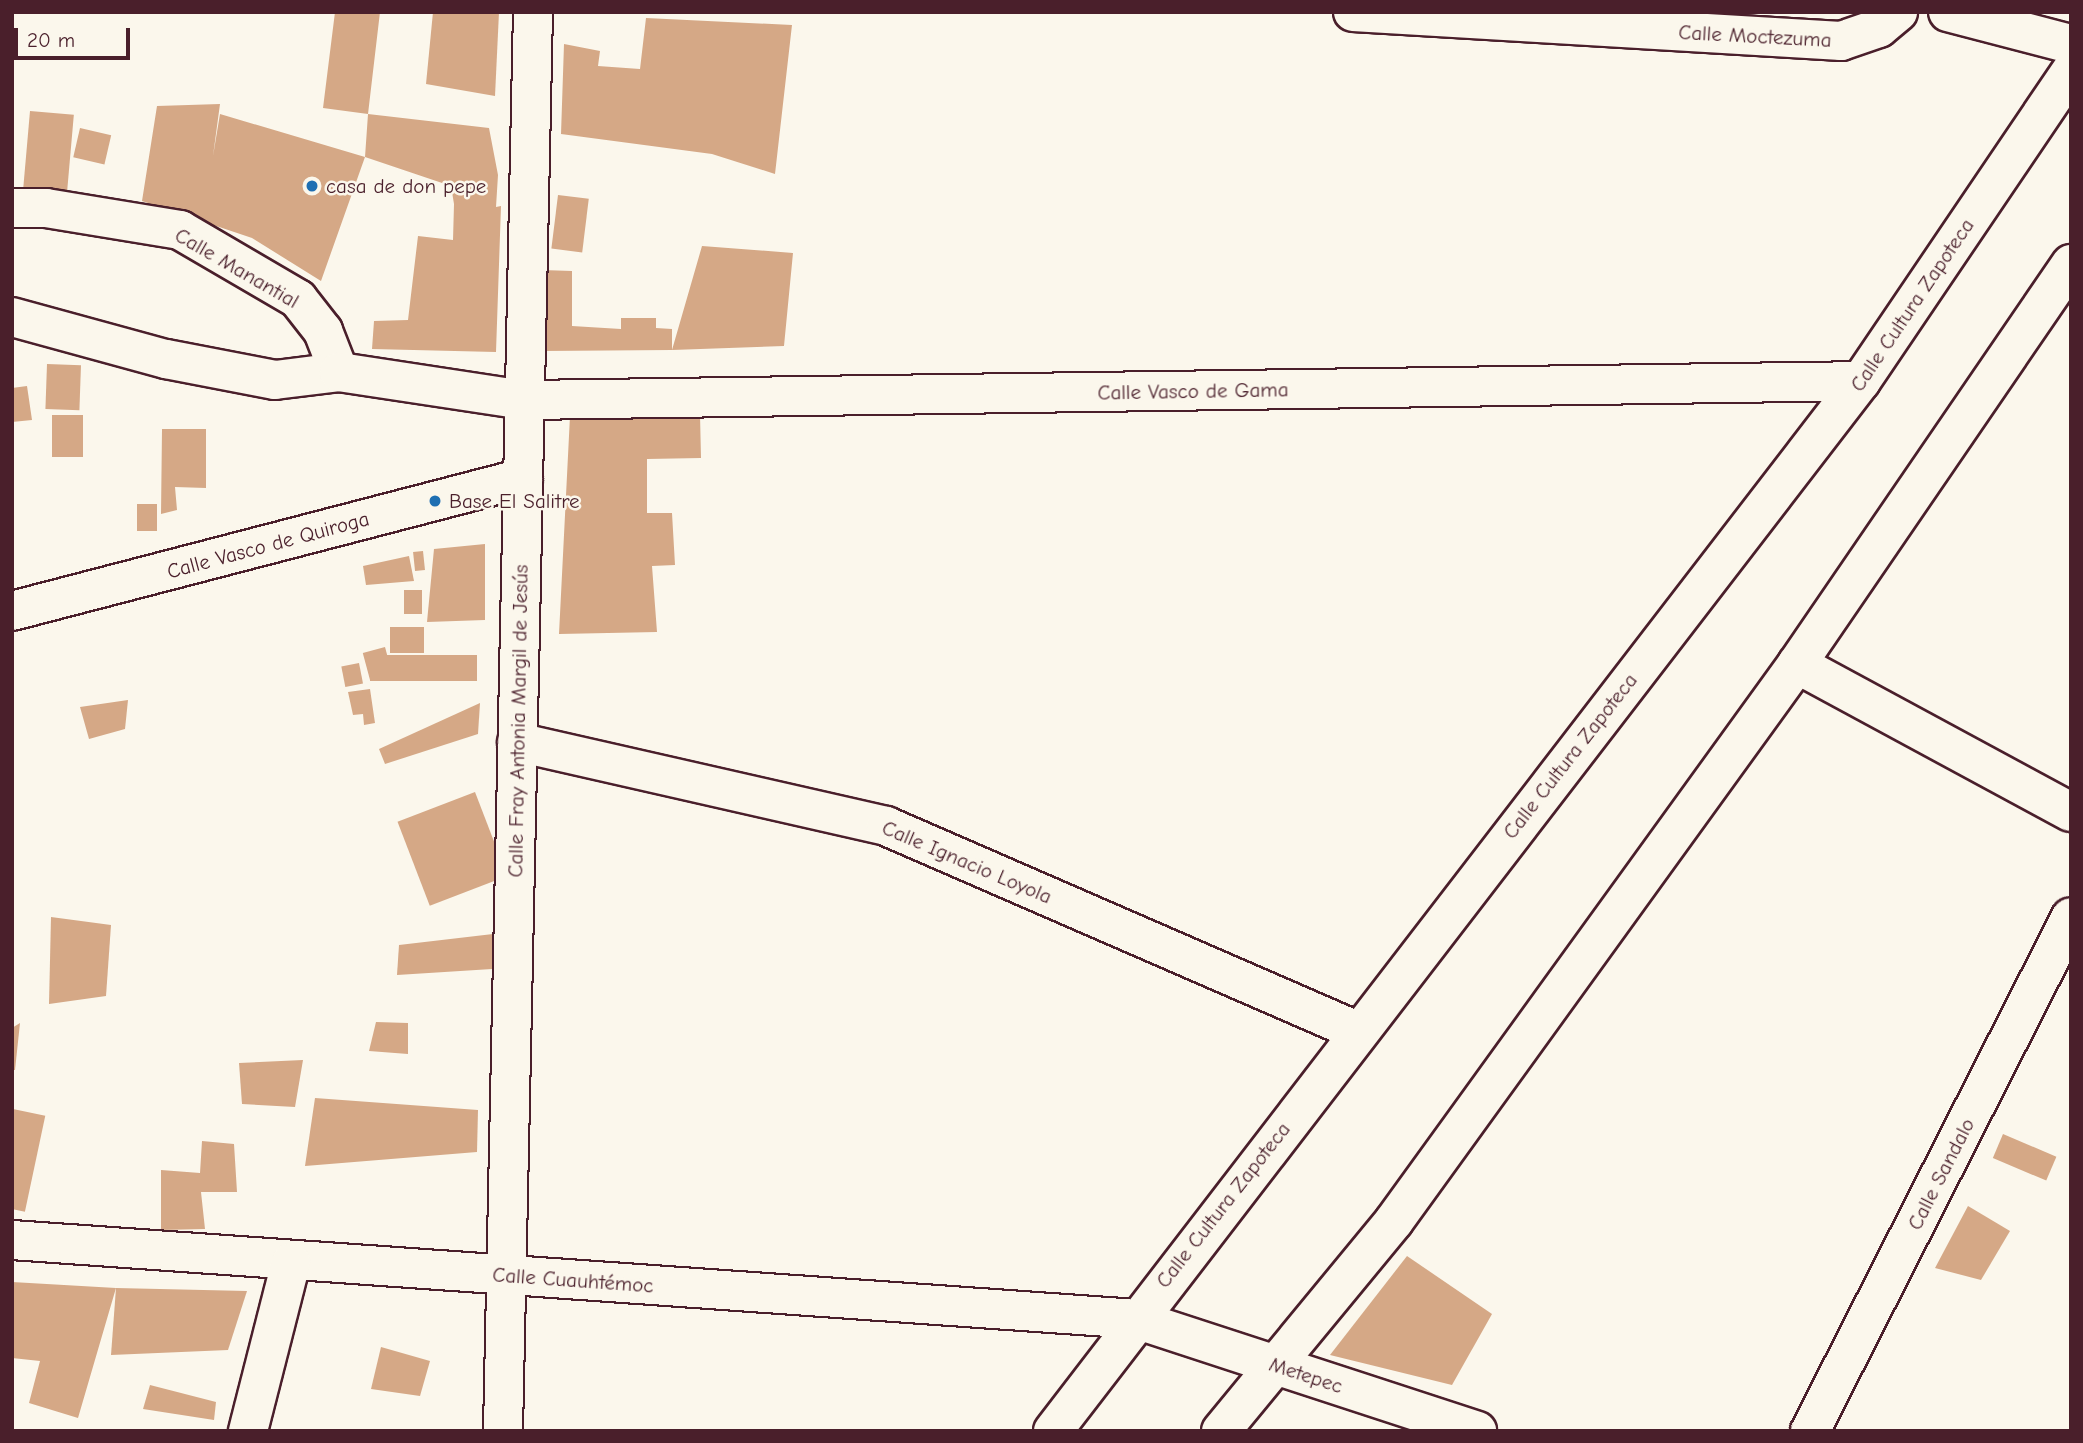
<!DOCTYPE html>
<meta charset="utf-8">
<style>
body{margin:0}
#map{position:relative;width:2083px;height:1443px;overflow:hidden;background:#fbf7ec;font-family:"Comic Neue",sans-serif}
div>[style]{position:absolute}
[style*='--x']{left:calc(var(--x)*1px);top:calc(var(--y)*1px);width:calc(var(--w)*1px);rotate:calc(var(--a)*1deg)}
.building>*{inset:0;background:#d5a886;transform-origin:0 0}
.roads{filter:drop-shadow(2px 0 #4a1f2b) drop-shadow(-2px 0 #4a1f2b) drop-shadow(0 2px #4a1f2b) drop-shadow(0 -2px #4a1f2b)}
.minor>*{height:38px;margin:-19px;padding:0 19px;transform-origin:19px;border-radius:19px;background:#fbf7ec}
.dots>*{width:19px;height:19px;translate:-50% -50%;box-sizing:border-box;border:4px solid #fbf7ec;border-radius:50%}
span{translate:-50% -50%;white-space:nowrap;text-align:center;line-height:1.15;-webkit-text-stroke:5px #fbf7ec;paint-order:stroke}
.street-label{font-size:21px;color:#4a1f2b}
.poi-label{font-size:21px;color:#4a1f2b}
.left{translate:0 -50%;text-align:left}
.frame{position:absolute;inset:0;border:14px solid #4a1f2b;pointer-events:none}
.scale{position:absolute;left:14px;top:28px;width:116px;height:32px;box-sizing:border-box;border:4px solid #4a1f2b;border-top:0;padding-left:9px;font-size:21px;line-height:24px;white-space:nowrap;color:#4a1f2b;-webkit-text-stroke:5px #fbf7ec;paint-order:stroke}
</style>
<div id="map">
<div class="building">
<i style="clip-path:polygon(335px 12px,380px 12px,368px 114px,489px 128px,498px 175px,496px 207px,501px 206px,496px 352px,372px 349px,374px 321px,408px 320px,418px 236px,453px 240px,454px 204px,451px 186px,365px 157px,368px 114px,323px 108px)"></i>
<i style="clip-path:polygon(433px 12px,499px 12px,495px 96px,426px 84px)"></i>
<i style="clip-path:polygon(646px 18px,792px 25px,775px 174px,712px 154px,561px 134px,564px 44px,600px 51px,598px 66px,640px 69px)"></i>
<i style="clip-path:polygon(220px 104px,213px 156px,220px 114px,365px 157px,321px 281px,252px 238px,142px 201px,157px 106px)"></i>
<i style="left:30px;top:111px;width:44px;height:78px;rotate:5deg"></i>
<i style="left:80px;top:128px;width:32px;height:30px;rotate:13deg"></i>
<i style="left:558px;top:195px;width:31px;height:54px;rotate:7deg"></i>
<i style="clip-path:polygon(702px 246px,793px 253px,784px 346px,672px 350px,541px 351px,542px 270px,572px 271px,572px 326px,621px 329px,621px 318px,656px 318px,656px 328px,672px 329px,672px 350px)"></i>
<i style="left:47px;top:364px;width:34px;height:45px;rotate:2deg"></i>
<i style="clip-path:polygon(27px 386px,32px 420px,12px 422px,12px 388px)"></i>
<i style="clip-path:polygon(700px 414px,701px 458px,647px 459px,647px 513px,672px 513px,675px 565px,652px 566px,657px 632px,559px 634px,570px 416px)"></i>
<i style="left:52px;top:415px;width:31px;height:42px"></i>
<i style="clip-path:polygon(162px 429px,206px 429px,206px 488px,175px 487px,177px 510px,161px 514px)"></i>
<i style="left:137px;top:504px;width:20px;height:27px"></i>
<i style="clip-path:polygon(485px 544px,485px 620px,427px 622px,434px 549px)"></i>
<i style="left:423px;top:551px;width:19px;height:10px;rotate:84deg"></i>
<i style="clip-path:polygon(409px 556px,414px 581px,366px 585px,363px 566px)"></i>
<i style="left:404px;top:590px;width:18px;height:24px"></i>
<i style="left:390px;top:627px;width:34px;height:26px"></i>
<i style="left:385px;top:647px;width:28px;height:23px;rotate:75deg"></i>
<i style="left:477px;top:655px;width:26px;height:107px;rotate:90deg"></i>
<i style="left:359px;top:663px;width:21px;height:18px;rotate:79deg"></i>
<i style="clip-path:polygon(370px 689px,375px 723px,364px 725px,363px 714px,353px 715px,348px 692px)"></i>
<i style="clip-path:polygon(128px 700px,125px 729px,89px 739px,80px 707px)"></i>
<i style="clip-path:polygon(480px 703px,478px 734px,385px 764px,379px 749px)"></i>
<i style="left:475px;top:792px;width:90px;height:83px;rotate:69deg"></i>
<i style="clip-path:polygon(51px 917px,111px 925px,106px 996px,49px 1004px)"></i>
<i style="clip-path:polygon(493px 934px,492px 969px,397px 975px,399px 945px)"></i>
<i style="clip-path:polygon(376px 1022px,408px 1023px,408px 1054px,369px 1051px)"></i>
<i style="clip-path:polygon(20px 1023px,15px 1070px,12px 1070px,12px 1028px)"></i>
<i style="clip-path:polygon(303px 1060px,295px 1107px,242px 1104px,239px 1063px)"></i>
<i style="clip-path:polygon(315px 1098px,478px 1110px,477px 1152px,305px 1166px)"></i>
<i style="left:13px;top:1109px;width:33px;height:98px;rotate:12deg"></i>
<i style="left:2003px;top:1134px;width:58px;height:26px;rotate:23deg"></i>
<i style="clip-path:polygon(202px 1141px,234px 1144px,237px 1192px,201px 1192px,205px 1229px,161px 1230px,161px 1170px,200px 1173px)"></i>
<i style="clip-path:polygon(1968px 1206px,2010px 1231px,1981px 1280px,1935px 1268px)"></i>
<i style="clip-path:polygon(1407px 1256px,1492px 1314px,1452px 1385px,1330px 1355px)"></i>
<i style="clip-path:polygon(12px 1282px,116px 1288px,78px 1418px,29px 1403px,40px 1361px,12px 1358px)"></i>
<i style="clip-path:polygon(116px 1288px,247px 1291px,228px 1350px,111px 1355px)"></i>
<i style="clip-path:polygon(381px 1347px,430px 1361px,420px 1396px,371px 1389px)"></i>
<i style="clip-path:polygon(150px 1385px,216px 1402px,214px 1420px,143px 1409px)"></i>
</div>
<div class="roads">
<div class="minor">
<i style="--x:1353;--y:12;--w:489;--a:3.4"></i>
<i style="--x:1841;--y:41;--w:40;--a:-18.9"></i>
<i style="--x:1879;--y:28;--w:25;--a:-40"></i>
<i style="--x:1948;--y:12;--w:127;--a:14.6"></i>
<i style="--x:12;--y:208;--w:34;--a:0"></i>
<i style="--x:46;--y:208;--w:136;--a:9.3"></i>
<i style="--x:180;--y:230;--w:137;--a:30.3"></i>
<i style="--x:298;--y:299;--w:41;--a:52"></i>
<i style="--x:323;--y:331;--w:44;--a:68.7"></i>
<i style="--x:12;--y:317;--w:160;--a:15.3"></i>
<i style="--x:166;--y:359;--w:111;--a:10.9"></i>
<i style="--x:275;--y:380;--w:64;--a:-7.1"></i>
<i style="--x:339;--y:372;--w:188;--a:8.6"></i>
<i style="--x:525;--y:400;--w:1336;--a:-0.81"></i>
<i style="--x:12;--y:611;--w:528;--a:-14.59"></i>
<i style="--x:1797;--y:664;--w:311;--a:28.4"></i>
<i style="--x:517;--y:742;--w:378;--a:12.8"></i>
<i style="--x:886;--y:826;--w:514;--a:23.52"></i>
<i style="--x:12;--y:1240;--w:1126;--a:4.02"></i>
<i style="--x:1135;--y:1319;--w:360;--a:18.1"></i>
<i style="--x:248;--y:1431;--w:174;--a:-75.7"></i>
<i style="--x:503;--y:1431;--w:1419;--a:-88.79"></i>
<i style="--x:1053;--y:1431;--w:1325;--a:-52.42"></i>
<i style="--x:1861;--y:381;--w:374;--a:-55.9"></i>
<i style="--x:1221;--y:1431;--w:272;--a:-50.5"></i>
<i style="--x:1394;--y:1221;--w:688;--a:-54.11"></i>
<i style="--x:1797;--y:664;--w:485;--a:-55.6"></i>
<i style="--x:1810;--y:1431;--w:576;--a:-63.08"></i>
</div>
</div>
<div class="dots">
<i style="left:312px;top:186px;background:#1f6fb2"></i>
<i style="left:435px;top:501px;background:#1f6fb2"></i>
</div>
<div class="street-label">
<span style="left:1755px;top:36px;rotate:3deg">Calle Moctezuma</span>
<span style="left:237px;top:268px;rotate:30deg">Calle Manantial</span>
<span style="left:1912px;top:305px;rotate:-56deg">Calle Cultura Zapoteca</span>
<span style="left:1193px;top:391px;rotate:-1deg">Calle Vasco de Gama</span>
<span style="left:268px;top:545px;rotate:-15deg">Calle Vasco de Quiroga</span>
<span style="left:518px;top:721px;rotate:-89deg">Calle Fray Antonia Margil de Jesús</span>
<span style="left:1570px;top:756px;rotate:-52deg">Calle Cultura Zapoteca</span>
<span style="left:967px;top:862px;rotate:23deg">Calle Ignacio Loyola</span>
<span style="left:1941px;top:1174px;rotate:-63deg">Calle Sandalo</span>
<span style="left:1223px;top:1205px;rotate:-52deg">Calle Cultura Zapoteca</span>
<span style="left:573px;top:1280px;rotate:4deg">Calle Cuauhtémoc</span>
<span style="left:1306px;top:1375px;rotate:18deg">Metepec</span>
</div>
<div class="poi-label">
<span class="left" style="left:326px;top:186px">casa de don pepe</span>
<span class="left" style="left:449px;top:501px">Base El Salitre</span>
</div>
<div class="frame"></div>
<div class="scale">20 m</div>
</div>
